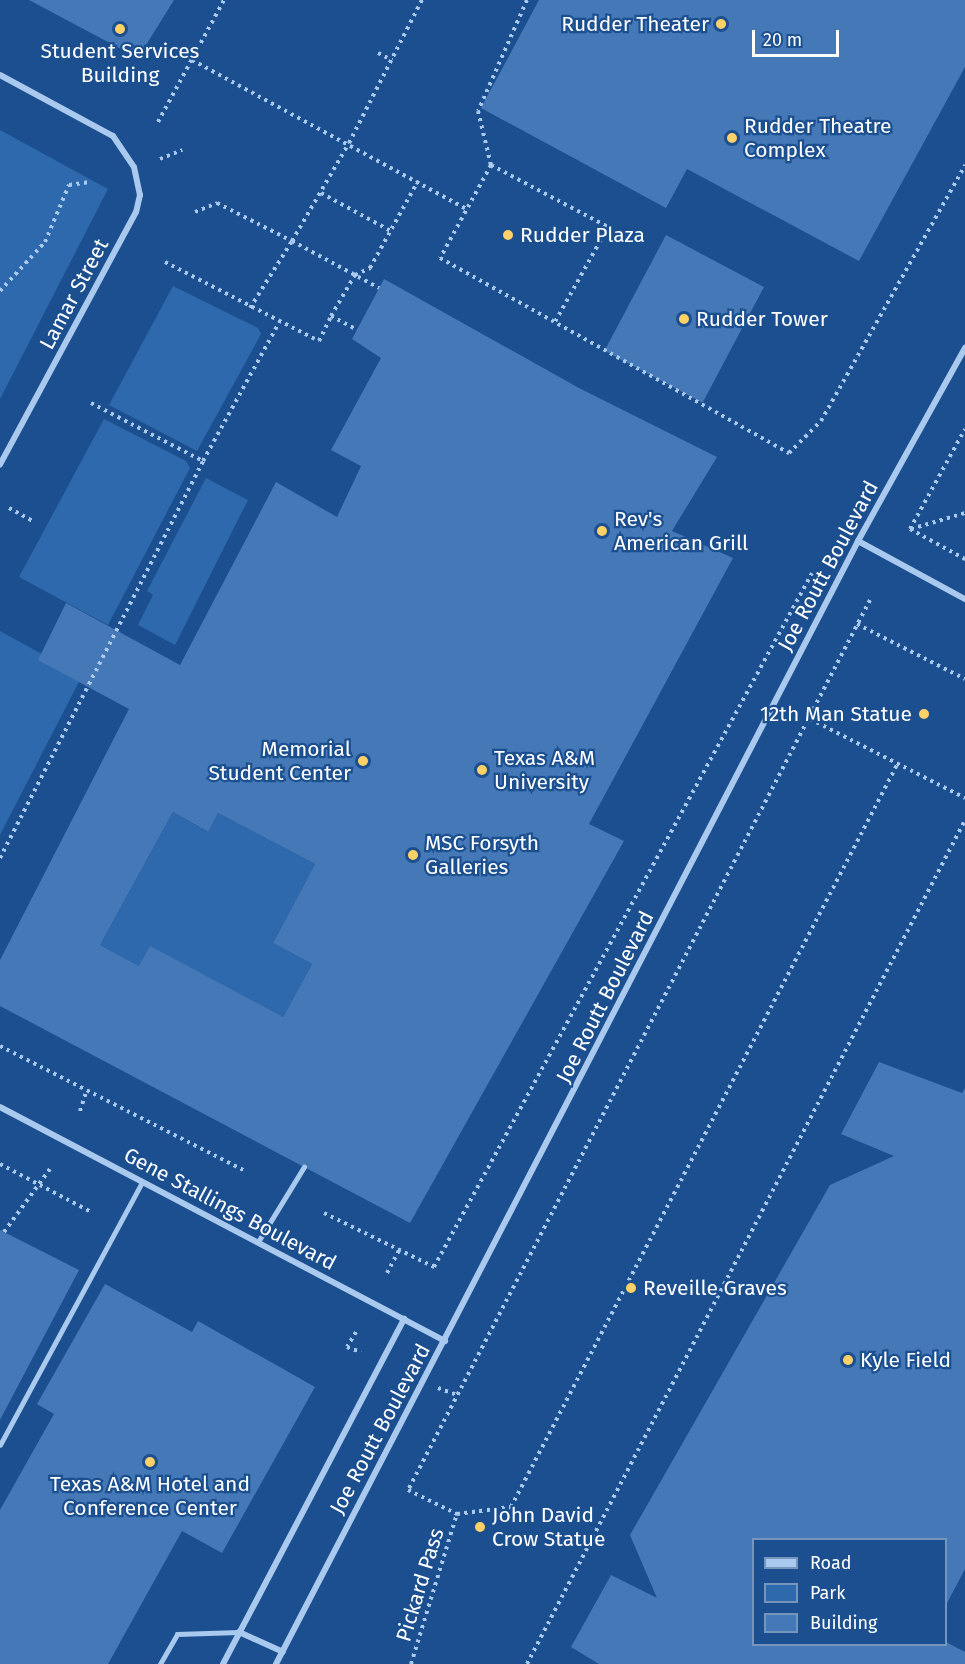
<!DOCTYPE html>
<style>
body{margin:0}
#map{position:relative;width:965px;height:1664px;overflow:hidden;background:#1b4f8f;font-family:"Fira Sans",sans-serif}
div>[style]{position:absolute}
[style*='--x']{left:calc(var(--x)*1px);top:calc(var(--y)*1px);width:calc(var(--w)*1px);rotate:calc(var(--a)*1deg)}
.green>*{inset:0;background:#2e69ad}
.building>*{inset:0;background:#4478b7;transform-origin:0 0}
.path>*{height:4px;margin-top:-2px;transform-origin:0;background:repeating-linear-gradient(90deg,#a9c9ee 0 3px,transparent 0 7.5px)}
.service>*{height:4.5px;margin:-2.25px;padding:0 2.25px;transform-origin:2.25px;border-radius:2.25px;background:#a9c9ee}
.minor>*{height:6px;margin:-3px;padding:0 3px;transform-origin:3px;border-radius:3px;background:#a9c9ee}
.dots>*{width:16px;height:16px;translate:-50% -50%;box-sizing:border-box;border:3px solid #1b4f8f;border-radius:50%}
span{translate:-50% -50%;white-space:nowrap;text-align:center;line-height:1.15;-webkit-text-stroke:4.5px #1b4f8f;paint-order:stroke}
.poi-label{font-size:21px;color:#fff}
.right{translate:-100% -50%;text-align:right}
.left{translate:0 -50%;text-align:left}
.street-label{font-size:21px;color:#fff}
.legend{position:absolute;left:752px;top:1538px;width:195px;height:108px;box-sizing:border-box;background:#1b4f8f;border:2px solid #7695bc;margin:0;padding:8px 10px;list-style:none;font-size:18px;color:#fff}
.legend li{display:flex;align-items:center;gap:12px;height:30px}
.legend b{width:30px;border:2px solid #7695bc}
.scale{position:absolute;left:752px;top:30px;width:87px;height:27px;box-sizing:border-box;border:3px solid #fff;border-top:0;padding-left:8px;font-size:18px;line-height:21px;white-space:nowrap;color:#fff;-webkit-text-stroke:4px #1b4f8f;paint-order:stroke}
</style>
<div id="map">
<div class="green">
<i style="clip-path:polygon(0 130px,108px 189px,0 399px)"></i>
<i style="clip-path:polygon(173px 286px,258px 328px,261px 334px,197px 451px,109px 405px)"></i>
<i style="clip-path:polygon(104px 419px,186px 461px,190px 468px,108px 625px,19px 577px)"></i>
<i style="clip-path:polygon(206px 478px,248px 500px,175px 645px,138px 625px,153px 595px,147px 591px)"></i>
<i style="clip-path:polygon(0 631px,82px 676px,0 835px)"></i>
<i style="clip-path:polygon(173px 812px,207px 832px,218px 813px,315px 864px,273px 943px,312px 964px,283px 1017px,139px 966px,100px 945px)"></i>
</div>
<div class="building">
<i style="clip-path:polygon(29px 0,174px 0,138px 58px)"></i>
<i style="clip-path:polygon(539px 0,965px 0,965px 67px,859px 261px,687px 169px,666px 208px,481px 108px)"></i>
<i style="left:666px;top:235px;width:111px;height:131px;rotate:28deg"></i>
<i style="clip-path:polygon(evenodd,384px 279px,579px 388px,717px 457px,672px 531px,733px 558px,589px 824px,624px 841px,410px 1223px,0 1006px,0 960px,129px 709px,38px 660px,66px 603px,180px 665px,276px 482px,337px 517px,361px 466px,331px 450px,381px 358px,352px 339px,384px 279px,173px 812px,208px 832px,218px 813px,315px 864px,273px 943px,312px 964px,283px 1017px,150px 946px,139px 966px,100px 945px,173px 812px)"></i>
<i style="clip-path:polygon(879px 1062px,962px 1093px,965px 1088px,965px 1569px,946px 1605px,946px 1540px,754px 1540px,754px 1644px,946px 1642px,965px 1652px,965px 1664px,599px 1664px,571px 1647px,611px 1575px,657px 1598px,630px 1535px,830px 1185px,894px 1156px,841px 1134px)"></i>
<i style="clip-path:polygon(0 1230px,79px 1270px,0 1420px)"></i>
<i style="clip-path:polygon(105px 1284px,192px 1332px,198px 1321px,315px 1387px,222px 1553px,182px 1531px,108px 1664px,0 1664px,0 1510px,54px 1414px,37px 1404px)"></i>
</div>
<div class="path">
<i style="--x:527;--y:0;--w:121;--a:113.8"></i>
<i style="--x:478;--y:111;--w:56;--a:76.5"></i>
<i style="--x:491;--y:165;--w:106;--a:118.7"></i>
<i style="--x:440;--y:258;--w:400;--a:29.2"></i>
<i style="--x:789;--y:453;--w:45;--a:-45"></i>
<i style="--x:821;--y:421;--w:294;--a:-60.6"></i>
<i style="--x:378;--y:53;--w:16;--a:27"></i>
<i style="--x:192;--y:60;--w:312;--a:28.5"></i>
<i style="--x:158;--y:122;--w:139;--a:-61.6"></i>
<i style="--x:160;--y:159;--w:24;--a:-22"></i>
<i style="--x:491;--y:165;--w:132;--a:27.9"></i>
<i style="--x:608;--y:227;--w:109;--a:119.2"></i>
<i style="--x:321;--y:193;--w:80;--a:28.5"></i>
<i style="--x:195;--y:212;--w:24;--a:-22"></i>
<i style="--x:217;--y:203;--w:84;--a:26.9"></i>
<i style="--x:292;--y:241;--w:113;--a:-59.8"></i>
<i style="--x:349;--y:143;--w:161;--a:-63"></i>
<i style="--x:165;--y:262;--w:173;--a:27.2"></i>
<i style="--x:319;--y:341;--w:28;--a:-64"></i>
<i style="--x:331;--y:316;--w:30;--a:28"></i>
<i style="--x:0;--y:291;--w:67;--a:-47.4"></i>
<i style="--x:45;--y:242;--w:62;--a:-67.2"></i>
<i style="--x:69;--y:185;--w:21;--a:-8"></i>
<i style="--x:250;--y:308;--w:79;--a:-57.9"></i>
<i style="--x:292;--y:241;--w:99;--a:28.4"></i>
<i style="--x:331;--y:316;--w:48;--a:-59.7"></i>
<i style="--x:355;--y:275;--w:17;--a:-25"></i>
<i style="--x:370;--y:268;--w:99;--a:-61.1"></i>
<i style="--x:91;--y:403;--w:126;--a:27.4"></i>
<i style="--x:9;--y:508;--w:26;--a:29"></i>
<i style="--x:910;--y:529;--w:114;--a:-61.2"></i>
<i style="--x:910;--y:529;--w:63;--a:28.6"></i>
<i style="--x:911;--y:529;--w:56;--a:-16.5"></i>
<i style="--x:870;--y:600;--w:1003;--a:117.43"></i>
<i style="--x:408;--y:1490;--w:55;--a:26.1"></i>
<i style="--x:457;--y:1514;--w:54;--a:-7.4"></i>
<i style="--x:511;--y:1507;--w:839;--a:-62.52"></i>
<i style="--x:857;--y:624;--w:121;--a:27"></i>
<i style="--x:810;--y:719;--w:174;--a:27"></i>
<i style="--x:0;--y:858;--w:446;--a:-62.9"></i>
<i style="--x:203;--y:461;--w:158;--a:-61.2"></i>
<i style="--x:0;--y:1046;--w:273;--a:27"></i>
<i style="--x:80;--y:1111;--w:20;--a:-72"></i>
<i style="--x:0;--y:1164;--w:103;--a:27.8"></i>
<i style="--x:324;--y:1213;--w:123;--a:26.1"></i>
<i style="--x:434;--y:1267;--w:790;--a:-61.42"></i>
<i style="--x:4;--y:1232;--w:78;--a:-53.9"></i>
<i style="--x:387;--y:1273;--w:26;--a:-62"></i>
<i style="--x:356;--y:1332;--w:17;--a:121"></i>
<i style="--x:347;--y:1347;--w:15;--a:20"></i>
<i style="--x:438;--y:1388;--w:20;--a:20"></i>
<i style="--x:411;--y:1664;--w:157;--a:-73"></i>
<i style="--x:527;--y:1664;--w:951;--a:-62.57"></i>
</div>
<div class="service">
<i style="--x:258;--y:1242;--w:88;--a:-58.5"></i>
<i style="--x:0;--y:1445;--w:299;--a:-61.6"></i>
<i style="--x:160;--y:1664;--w:34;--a:-60"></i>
<i style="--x:177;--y:1634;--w:62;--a:-1.8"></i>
</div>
<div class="minor">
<i style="--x:0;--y:75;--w:128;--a:28.4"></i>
<i style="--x:113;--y:136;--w:37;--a:56"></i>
<i style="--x:134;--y:167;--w:29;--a:78"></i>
<i style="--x:140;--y:195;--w:17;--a:103"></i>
<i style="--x:136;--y:212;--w:287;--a:118.3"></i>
<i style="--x:858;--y:541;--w:122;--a:28.5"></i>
<i style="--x:0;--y:1107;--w:503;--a:27.74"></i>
<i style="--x:239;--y:1632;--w:48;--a:24.4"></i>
<i style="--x:223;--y:1664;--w:390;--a:-62.3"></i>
<i style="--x:276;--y:1664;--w:1265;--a:-62.6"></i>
<i style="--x:858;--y:541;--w:221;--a:-61"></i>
</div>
<div class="dots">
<i style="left:721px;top:24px;background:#ffd166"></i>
<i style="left:120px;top:29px;background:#ffd166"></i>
<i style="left:732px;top:138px;background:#ffd166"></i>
<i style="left:508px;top:235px;background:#ffd166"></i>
<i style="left:684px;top:319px;background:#ffd166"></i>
<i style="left:602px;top:531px;background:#ffd166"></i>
<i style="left:924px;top:714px;background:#ffd166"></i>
<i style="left:363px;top:761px;background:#ffd166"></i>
<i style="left:482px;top:770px;background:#ffd166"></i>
<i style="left:413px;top:855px;background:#ffd166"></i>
<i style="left:631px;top:1288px;background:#ffd166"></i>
<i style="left:848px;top:1360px;background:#ffd166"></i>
<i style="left:150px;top:1462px;background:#ffd166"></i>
<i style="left:480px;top:1527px;background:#ffd166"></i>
</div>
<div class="poi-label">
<span class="right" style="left:709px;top:24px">Rudder Theater</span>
<span style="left:120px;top:63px">Student Services<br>Building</span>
<span class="left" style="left:744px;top:138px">Rudder Theatre<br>Complex</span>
<span class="left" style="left:520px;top:235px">Rudder Plaza</span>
<span class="left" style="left:696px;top:319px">Rudder Tower</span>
<span class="left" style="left:614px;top:531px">Rev's<br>American Grill</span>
<span class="right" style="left:912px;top:714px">12th Man Statue</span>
<span class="right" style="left:351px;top:761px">Memorial<br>Student Center</span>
<span class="left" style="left:494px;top:770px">Texas A&amp;M<br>University</span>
<span class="left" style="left:425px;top:855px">MSC Forsyth<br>Galleries</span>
<span class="left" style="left:643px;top:1288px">Reveille Graves</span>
<span class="left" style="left:860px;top:1360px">Kyle Field</span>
<span style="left:150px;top:1496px">Texas A&amp;M Hotel and<br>Conference Center</span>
<span class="left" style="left:492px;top:1527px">John David<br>Crow Statue</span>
</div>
<div class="street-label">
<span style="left:74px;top:294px;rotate:-62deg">Lamar Street</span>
<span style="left:828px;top:566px;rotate:-62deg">Joe Routt Boulevard</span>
<span style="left:605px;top:997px;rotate:-63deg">Joe Routt Boulevard</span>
<span style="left:230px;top:1209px;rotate:28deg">Gene Stallings Boulevard</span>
<span style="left:380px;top:1429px;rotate:-62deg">Joe Routt Boulevard</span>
<span style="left:420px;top:1585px;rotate:-73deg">Pickard Pass</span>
</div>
<ul class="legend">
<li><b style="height:8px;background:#a9c9ee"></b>Road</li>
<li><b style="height:16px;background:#2e69ad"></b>Park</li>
<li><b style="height:16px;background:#4478b7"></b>Building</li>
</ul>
<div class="scale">20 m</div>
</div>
